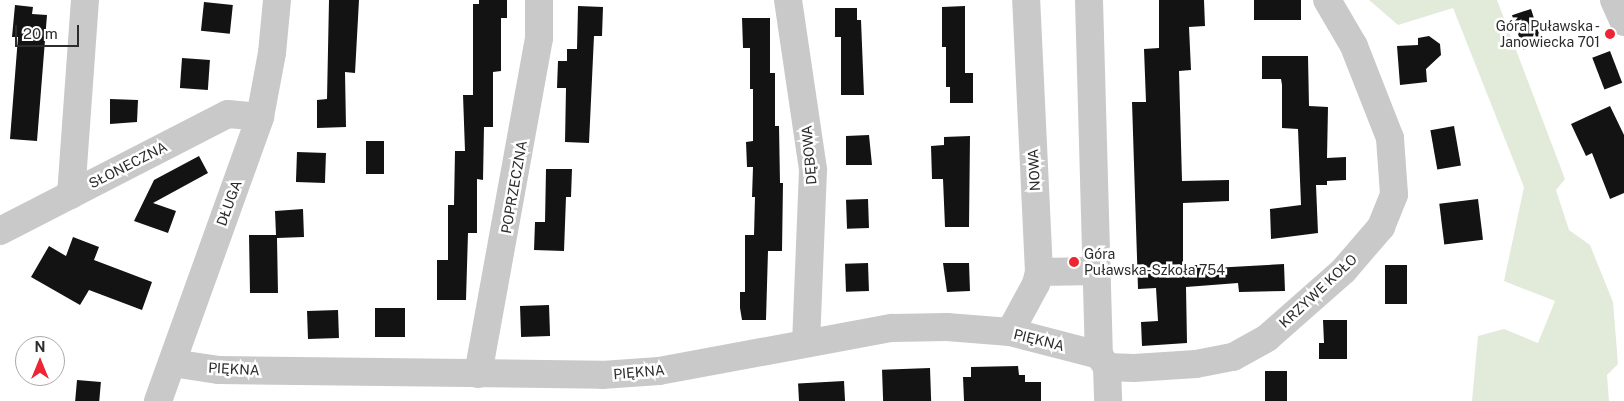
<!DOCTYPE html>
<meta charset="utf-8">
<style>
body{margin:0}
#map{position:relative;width:1624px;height:401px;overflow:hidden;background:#fff;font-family:"Public Sans",sans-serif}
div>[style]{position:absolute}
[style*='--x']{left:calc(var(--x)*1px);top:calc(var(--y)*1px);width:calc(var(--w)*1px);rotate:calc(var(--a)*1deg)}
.green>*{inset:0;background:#e2ebd9}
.building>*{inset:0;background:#131313;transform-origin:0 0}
.minor>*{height:28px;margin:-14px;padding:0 14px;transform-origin:14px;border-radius:14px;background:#c9c9c9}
.dots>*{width:14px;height:14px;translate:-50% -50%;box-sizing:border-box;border:2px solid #fff;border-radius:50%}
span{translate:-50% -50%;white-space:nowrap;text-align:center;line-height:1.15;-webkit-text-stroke:5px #fff;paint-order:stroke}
.poi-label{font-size:14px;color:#2c2c2c}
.right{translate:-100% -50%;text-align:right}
.left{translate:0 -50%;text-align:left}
.street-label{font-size:14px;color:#2c2c2c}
.north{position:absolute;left:15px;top:336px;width:50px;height:50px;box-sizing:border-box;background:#fff;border:1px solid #ababab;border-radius:50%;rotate:0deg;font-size:14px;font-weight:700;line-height:20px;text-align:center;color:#2c2c2c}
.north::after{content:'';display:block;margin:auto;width:18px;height:22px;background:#ed2432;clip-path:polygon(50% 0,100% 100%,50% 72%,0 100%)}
.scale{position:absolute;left:15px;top:25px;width:64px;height:22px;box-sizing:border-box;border:2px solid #2c2c2c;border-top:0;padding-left:6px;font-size:15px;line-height:18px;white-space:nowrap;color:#2c2c2c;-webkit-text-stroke:4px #fff;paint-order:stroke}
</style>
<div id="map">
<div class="green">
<i style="clip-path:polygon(1369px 0,1497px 0,1565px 179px,1556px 190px,1569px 230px,1590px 245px,1613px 302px,1618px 364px,1607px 375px,1609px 401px,1472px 401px,1478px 336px,1504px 329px,1538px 343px,1555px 301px,1504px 281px,1524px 187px,1453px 8px,1398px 25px)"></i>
</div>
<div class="building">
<i style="clip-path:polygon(329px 0,359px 0,355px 73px,345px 72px,346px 127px,317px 128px,317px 100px,327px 99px)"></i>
<i style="clip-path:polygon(479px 0,507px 0,507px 18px,501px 18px,501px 71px,493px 72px,493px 127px,484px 127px,483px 180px,477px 179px,477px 233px,468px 233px,466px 300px,437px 300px,437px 260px,448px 260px,448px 205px,454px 205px,455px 151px,465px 151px,463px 95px,473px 95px,473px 4px,479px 4px)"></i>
<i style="clip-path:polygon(1159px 0,1204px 0,1205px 26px,1189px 27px,1191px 70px,1179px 71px,1182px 181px,1229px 180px,1229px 201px,1183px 203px,1183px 265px,1213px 265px,1213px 268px,1284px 264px,1285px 291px,1239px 292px,1238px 283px,1186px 287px,1187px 343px,1142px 346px,1141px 322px,1158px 321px,1156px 288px,1138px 289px,1132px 102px,1146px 102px,1144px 49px,1159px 48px)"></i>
<i style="left:1254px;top:0;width:47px;height:20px"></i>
<i style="left:204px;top:2px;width:29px;height:29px;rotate:6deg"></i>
<i style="clip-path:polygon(15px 5px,33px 7px,32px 14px,47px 15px,37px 141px,10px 139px,18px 37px,12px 37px)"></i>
<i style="clip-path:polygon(578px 6px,603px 7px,602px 36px,594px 36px,589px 143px,565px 142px,566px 88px,557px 88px,558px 61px,567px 61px,567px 49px,577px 49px)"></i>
<i style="clip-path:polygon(965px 6px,965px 73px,973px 73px,973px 103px,950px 103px,950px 87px,946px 87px,946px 47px,942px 47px,942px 7px)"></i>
<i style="clip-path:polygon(835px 8px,857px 8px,857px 20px,861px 20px,864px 95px,841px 95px,841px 37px,835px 37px)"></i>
<i style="left:1531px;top:9px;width:36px;height:20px;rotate:72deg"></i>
<i style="clip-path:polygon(742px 18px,770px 18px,770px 73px,775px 73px,775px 126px,779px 126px,780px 183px,783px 183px,782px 251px,768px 251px,766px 320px,742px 320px,740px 308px,740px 292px,745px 292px,745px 235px,754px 235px,755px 197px,752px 197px,753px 167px,747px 167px,746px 142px,753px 141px,753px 89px,750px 89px,750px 48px,743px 48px)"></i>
<i style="clip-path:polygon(1429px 36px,1440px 44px,1441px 55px,1426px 69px,1427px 82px,1400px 85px,1397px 46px,1418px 45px,1418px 38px)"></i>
<i style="left:1610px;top:51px;width:34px;height:19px;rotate:69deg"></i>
<i style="clip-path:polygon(1262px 56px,1308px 56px,1309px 106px,1328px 107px,1327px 158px,1346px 157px,1346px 180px,1327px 181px,1327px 185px,1316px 185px,1318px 233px,1271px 239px,1270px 209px,1301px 205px,1298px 129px,1282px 128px,1282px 85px,1281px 79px,1262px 79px)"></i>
<i style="left:182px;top:58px;width:28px;height:30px;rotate:4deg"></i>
<i style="clip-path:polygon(110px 99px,138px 100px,137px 122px,110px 124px)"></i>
<i style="clip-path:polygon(1610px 106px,1624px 135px,1624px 193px,1610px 199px,1592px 153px,1586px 156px,1571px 124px)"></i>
<i style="left:1454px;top:126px;width:40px;height:24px;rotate:80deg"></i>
<i style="clip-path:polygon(869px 135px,872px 165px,846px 165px,846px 136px)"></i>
<i style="clip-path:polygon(970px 136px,969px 227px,945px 227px,943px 179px,932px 179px,931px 146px,944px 145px,944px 137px)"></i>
<i style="left:366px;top:141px;width:18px;height:33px"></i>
<i style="left:297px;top:152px;width:29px;height:30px;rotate:2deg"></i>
<i style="clip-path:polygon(199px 156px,208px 173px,153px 203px,176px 211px,168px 233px,134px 221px,154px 180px)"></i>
<i style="clip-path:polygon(546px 169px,572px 169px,571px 197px,566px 197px,564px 251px,534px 250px,535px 222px,545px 222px)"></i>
<i style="left:868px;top:199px;width:29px;height:22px;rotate:88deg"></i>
<i style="left:1478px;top:199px;width:41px;height:39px;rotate:83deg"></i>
<i style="clip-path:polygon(303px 209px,304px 237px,277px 238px,278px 293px,250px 293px,249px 235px,276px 235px,275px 211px)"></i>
<i style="clip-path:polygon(73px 237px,99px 247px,94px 260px,152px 282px,142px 310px,89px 290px,80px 305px,31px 277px,49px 246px,66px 256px)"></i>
<i style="left:868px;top:263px;width:28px;height:23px;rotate:88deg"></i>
<i style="clip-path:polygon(943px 263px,969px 263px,970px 291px,947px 292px)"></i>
<i style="left:1385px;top:265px;width:22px;height:39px"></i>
<i style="left:549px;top:305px;width:31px;height:29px;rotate:88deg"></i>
<i style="left:405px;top:308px;width:29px;height:30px;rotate:90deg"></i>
<i style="left:338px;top:310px;width:28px;height:31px;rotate:88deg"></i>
<i style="clip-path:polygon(1323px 320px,1347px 320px,1347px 359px,1319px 359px,1319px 343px,1324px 343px)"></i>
<i style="clip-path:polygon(1018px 366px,1019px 375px,1025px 375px,1025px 382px,1041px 382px,1041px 401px,964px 401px,963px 377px,971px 377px,971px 367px)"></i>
<i style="left:930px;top:368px;width:33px;height:48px;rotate:88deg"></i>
<i style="left:1265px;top:371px;width:22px;height:30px"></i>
<i style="left:77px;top:380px;width:24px;height:21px;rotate:5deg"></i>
<i style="left:844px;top:381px;width:20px;height:46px;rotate:87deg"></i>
</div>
<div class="minor">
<i style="--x:788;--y:0;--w:172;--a:81.6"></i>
<i style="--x:813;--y:170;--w:172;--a:92.3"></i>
<i style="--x:1089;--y:0;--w:355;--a:88.4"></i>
<i style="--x:1099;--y:355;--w:14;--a:56"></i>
<i style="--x:1614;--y:0;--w:24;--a:66"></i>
<i style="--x:71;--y:195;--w:196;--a:-85.9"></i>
<i style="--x:0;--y:231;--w:256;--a:-27.2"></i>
<i style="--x:228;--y:114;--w:32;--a:5"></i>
<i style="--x:1039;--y:272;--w:59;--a:-1"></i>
<i style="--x:1010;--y:332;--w:55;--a:-61.6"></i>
<i style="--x:1036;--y:284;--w:12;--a:-76"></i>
<i style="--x:1039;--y:272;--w:272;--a:-92.7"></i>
<i style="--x:172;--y:363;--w:48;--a:8.5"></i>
<i style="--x:219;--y:370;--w:383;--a:0.7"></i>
<i style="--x:602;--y:375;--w:57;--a:-4"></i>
<i style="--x:659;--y:371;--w:237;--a:-10.5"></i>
<i style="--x:892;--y:328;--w:55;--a:-1"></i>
<i style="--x:947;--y:327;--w:63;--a:4.5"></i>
<i style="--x:1010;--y:332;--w:92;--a:14.5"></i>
<i style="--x:1107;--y:367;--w:27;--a:2"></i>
<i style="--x:1134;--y:368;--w:62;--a:-3.7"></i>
<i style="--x:1196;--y:364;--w:38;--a:-11"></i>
<i style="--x:1233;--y:357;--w:39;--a:-29"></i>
<i style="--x:1267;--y:338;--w:103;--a:-41.4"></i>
<i style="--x:1344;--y:270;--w:57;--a:-49.3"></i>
<i style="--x:1381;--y:227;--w:35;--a:-68"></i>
<i style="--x:1394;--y:194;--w:56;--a:-94.1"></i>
<i style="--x:1390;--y:138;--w:99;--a:-111.4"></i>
<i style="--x:1354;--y:46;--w:53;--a:-120.4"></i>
<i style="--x:1107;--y:367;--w:34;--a:88"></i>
<i style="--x:478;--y:374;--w:341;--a:-79.7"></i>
<i style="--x:539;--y:38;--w:38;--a:-90"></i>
<i style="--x:158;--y:401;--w:302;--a:-70.2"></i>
<i style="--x:260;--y:117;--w:65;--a:-79.4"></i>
<i style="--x:272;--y:53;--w:53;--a:-84.6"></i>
</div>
<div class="dots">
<i style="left:1610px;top:34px;background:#ed2432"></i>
<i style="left:1074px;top:262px;background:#ed2432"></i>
</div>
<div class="poi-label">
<span class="right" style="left:1600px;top:34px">Góra Puławska -<br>Janowiecka 701</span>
<span class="left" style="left:1084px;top:262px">Góra<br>Puławska-Szkoła 754</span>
</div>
<div class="street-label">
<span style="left:809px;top:155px;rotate:-95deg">DĘBOWA</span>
<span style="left:128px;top:165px;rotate:-27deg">SŁONECZNA</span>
<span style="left:1034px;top:170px;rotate:-93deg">NOWA</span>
<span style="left:514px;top:187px;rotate:-80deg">POPRZECZNA</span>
<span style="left:229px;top:203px;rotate:-70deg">DŁUGA</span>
<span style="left:1318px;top:291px;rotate:-43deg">KRZYWE KOŁO</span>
<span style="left:1039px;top:340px;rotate:14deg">PIĘKNA</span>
<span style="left:234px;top:369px;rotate:3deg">PIĘKNA</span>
<span style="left:639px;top:372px;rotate:-5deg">PIĘKNA</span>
</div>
<div class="north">N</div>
<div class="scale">20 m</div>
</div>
